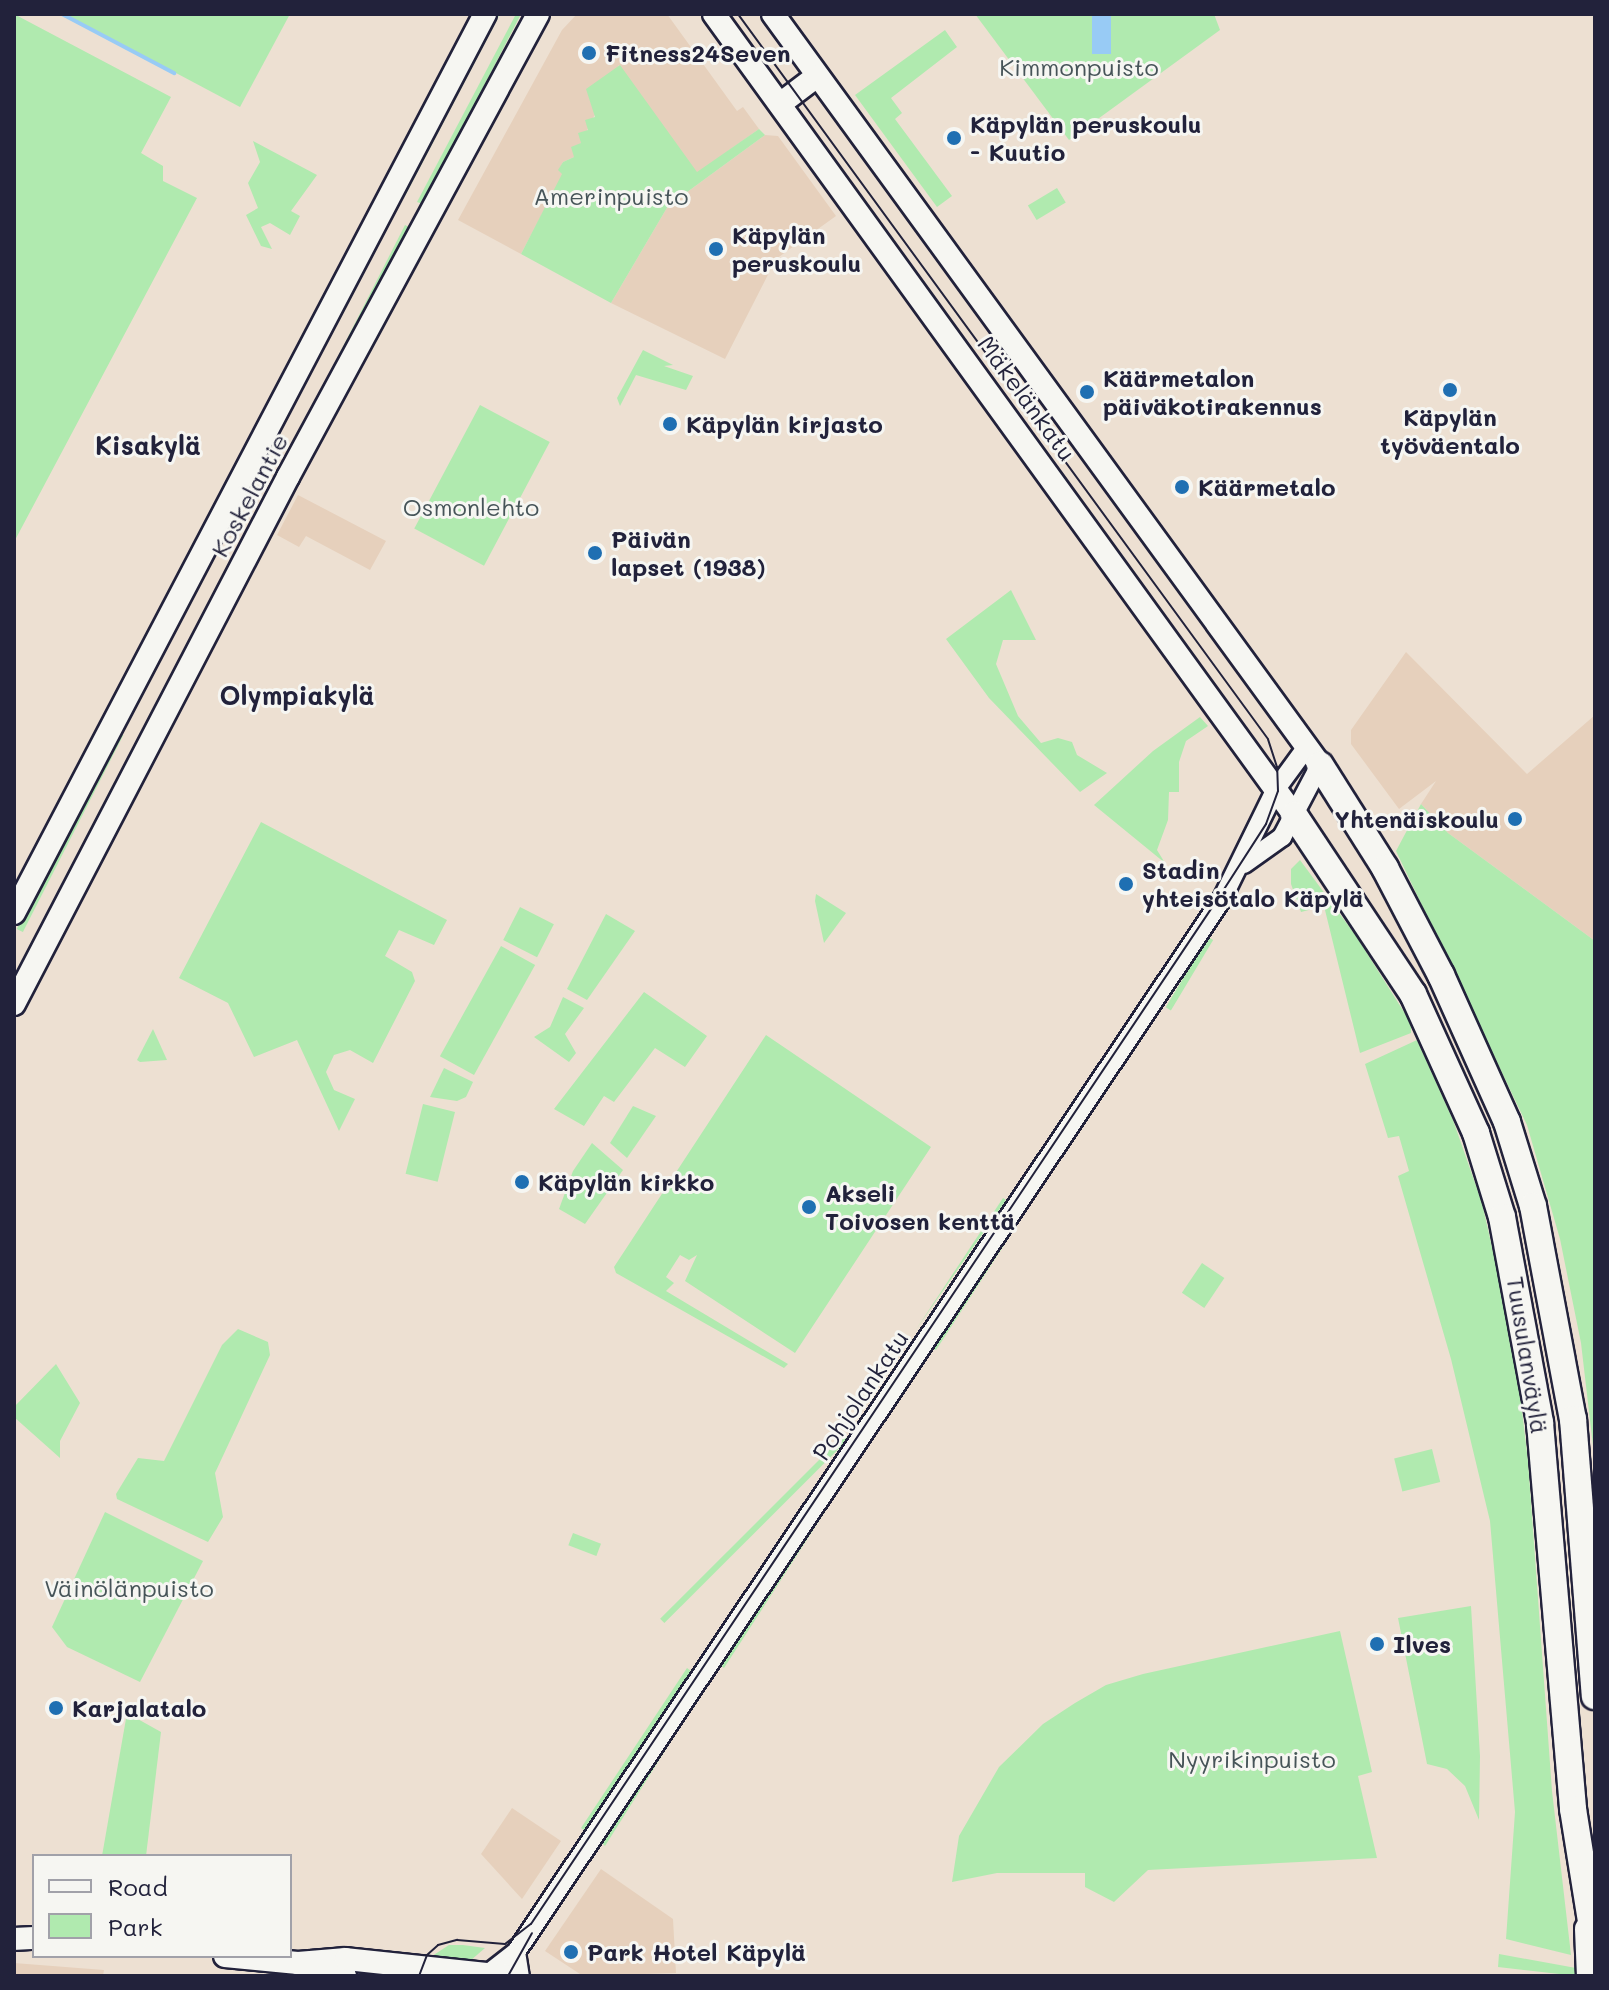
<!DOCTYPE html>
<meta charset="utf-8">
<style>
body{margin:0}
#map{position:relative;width:1609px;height:1990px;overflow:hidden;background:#ede0d2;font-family:Mali,sans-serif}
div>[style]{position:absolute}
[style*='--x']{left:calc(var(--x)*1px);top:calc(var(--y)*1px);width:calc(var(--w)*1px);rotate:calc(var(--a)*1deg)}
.built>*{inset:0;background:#e6d0bc}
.green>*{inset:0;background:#b0eaaf;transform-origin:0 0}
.water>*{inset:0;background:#98cbf5;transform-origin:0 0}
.stream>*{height:4px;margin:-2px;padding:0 2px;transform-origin:2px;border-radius:2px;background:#98cbf5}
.roads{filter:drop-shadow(2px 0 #22223b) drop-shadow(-2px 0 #22223b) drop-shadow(0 2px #22223b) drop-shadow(0 -2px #22223b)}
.minor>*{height:18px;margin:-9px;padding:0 9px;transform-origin:9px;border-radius:9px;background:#f6f6f2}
.major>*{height:22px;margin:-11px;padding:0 11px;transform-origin:11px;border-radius:11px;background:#f6f6f2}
.highway>*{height:26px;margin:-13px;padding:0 13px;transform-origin:13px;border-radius:13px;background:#f6f6f2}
.tram>*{height:2px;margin:-1px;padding:0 1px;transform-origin:1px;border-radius:1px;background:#22223b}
.dots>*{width:22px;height:22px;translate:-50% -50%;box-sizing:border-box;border:4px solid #f6f6f2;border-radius:50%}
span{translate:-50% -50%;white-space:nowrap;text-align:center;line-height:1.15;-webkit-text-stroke:6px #f6f6f2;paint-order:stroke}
.poi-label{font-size:24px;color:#22223b;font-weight:700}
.left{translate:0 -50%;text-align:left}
.right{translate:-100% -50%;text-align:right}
.park-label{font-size:24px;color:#465458}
.street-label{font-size:24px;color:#22223b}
.neighbourhood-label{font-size:26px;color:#22223b;font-weight:700}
.frame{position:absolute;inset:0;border:16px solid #22223b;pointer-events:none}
.legend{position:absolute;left:32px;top:1854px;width:260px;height:104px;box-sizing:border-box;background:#f6f6f2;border:2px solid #a1a1a9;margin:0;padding:10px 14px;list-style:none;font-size:24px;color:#22223b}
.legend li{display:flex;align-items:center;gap:16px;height:40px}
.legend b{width:40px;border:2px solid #a1a1a9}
</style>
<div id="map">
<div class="built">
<i style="clip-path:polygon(577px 14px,667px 14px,737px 111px,743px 107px,759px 129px,697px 173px,619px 65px,574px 157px,563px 162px,559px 170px,563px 174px,521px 254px,458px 220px,562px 30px)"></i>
<i style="clip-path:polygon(765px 135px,778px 136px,836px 216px,776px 259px,725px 359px,611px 303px,668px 206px)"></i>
<i style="clip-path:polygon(298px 495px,386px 541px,370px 570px,306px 536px,299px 547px,277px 535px)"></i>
<i style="clip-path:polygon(1406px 652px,1527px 774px,1595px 715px,1595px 941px,1448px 833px,1421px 804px,1436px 781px,1399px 809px,1351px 744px,1351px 730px)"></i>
<i style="clip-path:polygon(512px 1808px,561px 1841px,522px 1899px,481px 1854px)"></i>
<i style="clip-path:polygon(601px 1869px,673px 1919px,676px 1973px,583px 1976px,545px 1951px)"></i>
<i style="clip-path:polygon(14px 1963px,104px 1970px,103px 1976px,14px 1976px)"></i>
</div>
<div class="green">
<i style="clip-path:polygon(14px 14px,171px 97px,141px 153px,163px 166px,163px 181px,197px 198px,14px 542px)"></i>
<i style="clip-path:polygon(65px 14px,290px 14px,240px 107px)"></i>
<i style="clip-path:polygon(494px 14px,500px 14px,405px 196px,400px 196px)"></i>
<i style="clip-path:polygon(516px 14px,521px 14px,423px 204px,417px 202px)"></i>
<i style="clip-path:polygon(975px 14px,1214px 14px,1220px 30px,1069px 140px)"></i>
<i style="clip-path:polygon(945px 30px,957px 47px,891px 98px,902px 113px,895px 119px,952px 196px,937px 207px,855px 95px)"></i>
<i style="clip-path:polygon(620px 65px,697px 172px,759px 129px,765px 135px,668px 206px,611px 303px,521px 254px,562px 174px,558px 170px,563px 162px,574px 157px,571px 147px,581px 143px,578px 133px,588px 130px,585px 120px,595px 117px,586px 89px)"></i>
<i style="clip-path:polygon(253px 141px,317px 175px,291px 211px,300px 216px,290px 235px,270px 223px,261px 227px,272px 249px,261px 246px,246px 215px,258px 208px,248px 183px,260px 162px)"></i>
<i style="left:1057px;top:188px;width:17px;height:34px;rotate:59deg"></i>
<i style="left:388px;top:215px;width:6px;height:266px;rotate:31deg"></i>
<i style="left:405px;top:225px;width:7px;height:265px;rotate:27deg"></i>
<i style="clip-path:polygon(643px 350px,673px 365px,664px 366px,693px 376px,686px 390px,636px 375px,620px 406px,617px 398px)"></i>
<i style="left:480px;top:405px;width:79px;height:140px;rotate:28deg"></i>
<i style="clip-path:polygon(1011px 590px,1036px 640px,1003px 640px,996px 664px,1018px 716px,1041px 743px,1058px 738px,1072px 742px,1077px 755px,1107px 773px,1080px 792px,989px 698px,946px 639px)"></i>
<i style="clip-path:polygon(1200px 717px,1208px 726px,1186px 741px,1179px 762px,1179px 792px,1169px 792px,1168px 820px,1157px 850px,1165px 863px,1094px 805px,1153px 751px)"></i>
<i style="left:117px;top:732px;width:7px;height:221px;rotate:27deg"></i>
<i style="clip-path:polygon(1421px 804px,1448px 833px,1595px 941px,1595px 1463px,1581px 1343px,1560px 1239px,1527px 1125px,1396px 851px)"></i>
<i style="clip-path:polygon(261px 822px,447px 920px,434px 945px,399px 930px,385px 956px,412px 972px,415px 981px,373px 1063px,350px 1050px,334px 1055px,326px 1072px,334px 1090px,355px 1099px,339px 1131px,297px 1040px,254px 1057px,228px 1003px,179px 978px)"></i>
<i style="clip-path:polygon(1300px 860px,1356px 936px,1411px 1023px,1411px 1033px,1360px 1053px,1324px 906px,1301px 912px,1291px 884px,1291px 869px)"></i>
<i style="clip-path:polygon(816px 894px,846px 913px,824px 943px,815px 901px)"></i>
<i style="left:520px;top:907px;width:38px;height:37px;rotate:27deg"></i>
<i style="clip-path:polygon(606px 914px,635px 931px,587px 1000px,567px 989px)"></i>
<i style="left:1208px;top:937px;width:6px;height:82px;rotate:31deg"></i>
<i style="left:501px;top:946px;width:39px;height:126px;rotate:29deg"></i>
<i style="clip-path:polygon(644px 992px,707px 1036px,685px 1067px,655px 1048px,614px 1102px,604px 1096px,584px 1126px,554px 1109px)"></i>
<i style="clip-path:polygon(563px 997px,584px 1008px,565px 1034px,576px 1053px,569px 1062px,534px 1037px,550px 1027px)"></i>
<i style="clip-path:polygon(153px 1029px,167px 1060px,140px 1062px,137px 1060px)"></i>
<i style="clip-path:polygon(766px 1035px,931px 1147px,795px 1353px,685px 1281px,697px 1255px,689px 1260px,680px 1255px,666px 1277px,674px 1283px,666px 1291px,788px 1364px,784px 1368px,616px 1273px,614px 1267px)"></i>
<i style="clip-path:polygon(1417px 1040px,1453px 1120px,1482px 1203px,1514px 1344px,1528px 1461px,1552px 1791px,1571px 1955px,1506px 1939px,1515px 1812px,1490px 1521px,1451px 1359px,1398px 1176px,1409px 1171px,1399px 1136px,1388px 1138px,1365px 1064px)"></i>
<i style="clip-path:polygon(444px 1068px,473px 1082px,466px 1097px,457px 1101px,430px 1097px)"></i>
<i style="left:423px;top:1104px;width:33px;height:72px;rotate:14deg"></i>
<i style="clip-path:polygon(633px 1106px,656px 1116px,627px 1158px,610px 1143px)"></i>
<i style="clip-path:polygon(592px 1143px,623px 1170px,585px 1224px,559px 1209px,573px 1171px)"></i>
<i style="clip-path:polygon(1003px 1198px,1006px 1200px,915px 1331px)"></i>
<i style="clip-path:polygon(1025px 1213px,936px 1350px,933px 1349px)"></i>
<i style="left:1202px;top:1263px;width:27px;height:36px;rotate:34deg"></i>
<i style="clip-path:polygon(238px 1329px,268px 1342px,270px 1355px,215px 1473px,223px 1517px,208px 1542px,117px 1499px,116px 1494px,138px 1458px,164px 1461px,222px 1345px)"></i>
<i style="clip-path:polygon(56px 1364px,80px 1403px,60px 1441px,60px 1458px,14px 1417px,14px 1407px)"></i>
<i style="left:844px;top:1435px;width:6px;height:260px;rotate:45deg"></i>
<i style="left:1432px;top:1449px;width:34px;height:39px;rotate:76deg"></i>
<i style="clip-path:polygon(865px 1450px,724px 1668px,721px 1666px)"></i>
<i style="clip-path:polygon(105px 1512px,203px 1561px,140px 1682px,67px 1647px,52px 1627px)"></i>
<i style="left:573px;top:1533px;width:30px;height:13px;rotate:21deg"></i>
<i style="clip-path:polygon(1471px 1606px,1480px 1756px,1479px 1820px,1465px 1786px,1447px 1769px,1427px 1764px,1398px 1618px)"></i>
<i style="clip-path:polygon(1340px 1631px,1372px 1772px,1358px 1776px,1377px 1858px,1148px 1870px,1114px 1902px,1085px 1887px,1085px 1873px,997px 1873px,952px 1882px,959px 1836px,999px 1767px,1043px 1724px,1075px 1703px,1106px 1685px,1143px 1674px)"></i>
<i style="clip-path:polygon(687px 1668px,691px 1671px,584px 1830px,581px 1828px)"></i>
<i style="clip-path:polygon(706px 1686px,605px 1846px,602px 1843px)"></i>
<i style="clip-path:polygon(127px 1713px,161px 1732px,146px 1856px,102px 1856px)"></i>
<i style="clip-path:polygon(449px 1945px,463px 1945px,485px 1948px,470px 1961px,429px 1958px)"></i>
<i style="clip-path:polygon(1499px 1954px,1576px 1968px,1577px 1976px,1498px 1967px)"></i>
</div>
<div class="water">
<i style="left:1092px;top:14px;width:19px;height:40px"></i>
</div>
<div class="stream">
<i style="--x:62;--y:14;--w:127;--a:27.8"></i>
</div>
<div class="roads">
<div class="minor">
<i style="--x:1244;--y:864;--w:47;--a:-35.4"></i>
<i style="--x:1282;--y:837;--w:81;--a:-62.2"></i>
<i style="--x:516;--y:1952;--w:24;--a:81"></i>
<i style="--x:485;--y:1976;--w:39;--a:-38"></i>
<i style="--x:516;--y:1952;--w:1268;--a:-56.16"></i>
<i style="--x:1222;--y:899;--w:123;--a:-63.9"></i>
<i style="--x:1276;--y:789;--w:51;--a:-53.8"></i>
</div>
<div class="major">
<i style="--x:714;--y:14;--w:989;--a:54.09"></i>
<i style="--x:773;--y:14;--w:929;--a:53.93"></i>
<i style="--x:780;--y:104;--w:46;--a:-37.1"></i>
<i style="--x:14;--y:913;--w:1015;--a:-62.35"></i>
<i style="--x:14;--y:1004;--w:594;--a:-62.53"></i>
<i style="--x:288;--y:477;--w:526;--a:-61.63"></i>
<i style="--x:14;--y:1939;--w:20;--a:-3"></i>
<i style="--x:225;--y:1956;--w:73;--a:5.5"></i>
<i style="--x:298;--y:1963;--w:49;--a:15.5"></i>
<i style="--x:298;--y:1963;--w:48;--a:-4.8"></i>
<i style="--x:346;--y:1959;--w:161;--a:6.1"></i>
</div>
<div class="highway">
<i style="--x:1320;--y:765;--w:122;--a:57.7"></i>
<i style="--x:1385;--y:868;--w:121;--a:62.4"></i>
<i style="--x:1441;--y:975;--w:161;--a:65.8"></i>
<i style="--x:1507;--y:1122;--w:88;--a:72.8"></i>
<i style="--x:1533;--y:1206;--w:217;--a:79.4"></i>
<i style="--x:1573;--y:1419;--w:278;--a:85.5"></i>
<i style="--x:1294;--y:815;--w:215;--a:56.4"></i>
<i style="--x:1413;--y:994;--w:153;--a:65.6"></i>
<i style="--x:1476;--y:1133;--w:88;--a:72.8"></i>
<i style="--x:1502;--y:1217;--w:209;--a:79.5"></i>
<i style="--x:1540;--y:1423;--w:387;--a:85.1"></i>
<i style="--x:1573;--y:1809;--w:139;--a:80.9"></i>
<i style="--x:1588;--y:1929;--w:47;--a:87.6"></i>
</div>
</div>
<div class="tram">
<i style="--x:419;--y:1976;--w:22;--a:-69"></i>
<i style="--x:427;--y:1955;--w:15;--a:-42"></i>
<i style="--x:438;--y:1945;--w:20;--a:-15"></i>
<i style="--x:457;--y:1940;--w:48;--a:4.8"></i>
<i style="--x:505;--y:1944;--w:33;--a:-38"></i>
<i style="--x:531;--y:1924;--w:1236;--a:-56.18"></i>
<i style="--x:1219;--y:897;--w:87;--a:-57.2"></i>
<i style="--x:1266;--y:824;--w:35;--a:-70"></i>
<i style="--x:1278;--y:791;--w:24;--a:-92"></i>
<i style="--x:1277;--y:767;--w:29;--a:-108"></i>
<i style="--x:1268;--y:739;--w:898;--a:-126.17"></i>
<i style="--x:508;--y:1976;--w:49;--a:-60.8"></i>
</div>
<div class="dots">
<i style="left:589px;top:53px;background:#1f6fb2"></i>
<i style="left:954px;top:138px;background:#1f6fb2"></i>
<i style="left:716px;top:249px;background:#1f6fb2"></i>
<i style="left:1450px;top:390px;background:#1f6fb2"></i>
<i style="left:1087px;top:392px;background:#1f6fb2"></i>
<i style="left:670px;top:424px;background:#1f6fb2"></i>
<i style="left:1182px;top:487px;background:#1f6fb2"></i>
<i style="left:595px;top:553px;background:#1f6fb2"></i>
<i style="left:1515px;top:819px;background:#1f6fb2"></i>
<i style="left:1126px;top:884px;background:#1f6fb2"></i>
<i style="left:522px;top:1182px;background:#1f6fb2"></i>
<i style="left:809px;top:1207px;background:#1f6fb2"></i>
<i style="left:1377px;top:1644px;background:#1f6fb2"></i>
<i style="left:56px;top:1708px;background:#1f6fb2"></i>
<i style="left:571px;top:1952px;background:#1f6fb2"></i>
</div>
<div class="poi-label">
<span class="left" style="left:605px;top:53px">Fitness24Seven</span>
<span class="left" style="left:970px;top:138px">Käpylän peruskoulu<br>- Kuutio</span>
<span class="left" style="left:732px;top:249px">Käpylän<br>peruskoulu</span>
<span class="left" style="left:1103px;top:392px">Käärmetalon<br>päiväkotirakennus</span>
<span style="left:1450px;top:431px">Käpylän<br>työväentalo</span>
<span class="left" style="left:686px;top:424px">Käpylän kirjasto</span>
<span class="left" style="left:1198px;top:487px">Käärmetalo</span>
<span class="left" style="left:611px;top:553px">Päivän<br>lapset (1938)</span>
<span class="right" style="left:1499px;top:819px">Yhtenäiskoulu</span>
<span class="left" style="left:1142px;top:884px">Stadin<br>yhteisötalo Käpylä</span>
<span class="left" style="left:538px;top:1182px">Käpylän kirkko</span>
<span class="left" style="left:825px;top:1207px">Akseli<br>Toivosen kenttä</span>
<span class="left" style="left:1393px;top:1644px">Ilves</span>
<span class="left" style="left:72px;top:1708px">Karjalatalo</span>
<span class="left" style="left:587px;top:1952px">Park Hotel Käpylä</span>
</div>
<div class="park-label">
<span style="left:1079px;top:67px">Kimmonpuisto</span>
<span style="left:611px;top:196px">Amerinpuisto</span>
<span style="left:471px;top:507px">Osmonlehto</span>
<span style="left:129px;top:1588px">Väinölänpuisto</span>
<span style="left:1252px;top:1759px">Nyyrikinpuisto</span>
</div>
<div class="street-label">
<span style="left:1027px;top:398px;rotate:54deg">Mäkelänkatu</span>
<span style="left:249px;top:495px;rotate:-62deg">Koskelantie</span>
<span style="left:1528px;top:1355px;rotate:81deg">Tuusulanväylä</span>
<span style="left:860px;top:1395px;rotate:-56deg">Pohjolankatu</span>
</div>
<div class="neighbourhood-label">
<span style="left:148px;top:446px">Kisakylä</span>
<span style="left:297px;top:696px">Olympiakylä</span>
</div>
<div class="frame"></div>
<ul class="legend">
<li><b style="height:10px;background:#f6f6f2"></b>Road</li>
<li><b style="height:22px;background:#b0eaaf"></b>Park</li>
</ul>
</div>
